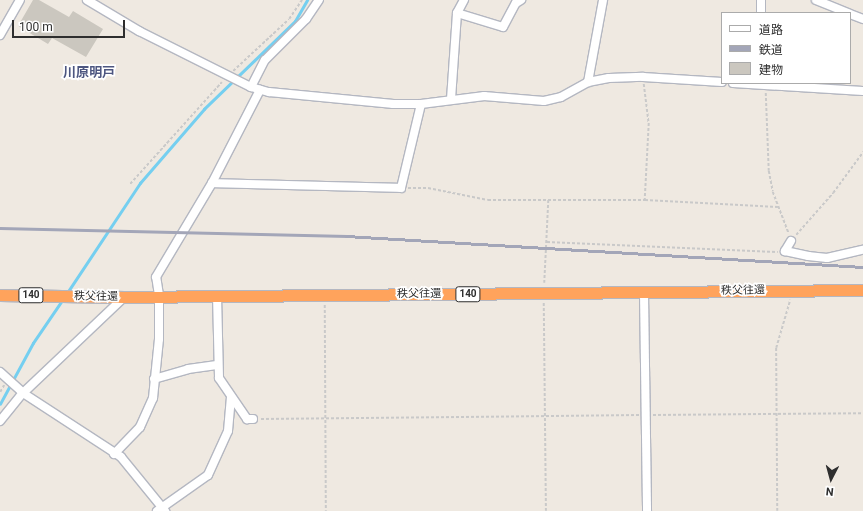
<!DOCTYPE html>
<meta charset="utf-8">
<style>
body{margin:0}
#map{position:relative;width:863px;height:511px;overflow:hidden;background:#efe9e1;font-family:Roboto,"Noto Sans JP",sans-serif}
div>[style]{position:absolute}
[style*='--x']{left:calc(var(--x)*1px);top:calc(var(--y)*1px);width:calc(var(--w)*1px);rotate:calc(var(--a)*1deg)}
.stream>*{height:2.5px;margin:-1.25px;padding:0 1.25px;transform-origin:1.25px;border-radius:1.25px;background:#75cff0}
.building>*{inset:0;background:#cbc7bf}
.path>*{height:1.5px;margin-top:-0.75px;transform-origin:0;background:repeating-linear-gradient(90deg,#c9c9c9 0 3px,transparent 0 5px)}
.roads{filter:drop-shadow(1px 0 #b4b7c1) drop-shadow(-1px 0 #b4b7c1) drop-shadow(0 1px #b4b7c1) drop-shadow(0 -1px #b4b7c1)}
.minor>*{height:8px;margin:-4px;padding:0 4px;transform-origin:4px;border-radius:4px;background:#fff}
.highway>*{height:11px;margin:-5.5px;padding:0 5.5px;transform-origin:5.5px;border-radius:5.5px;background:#ffa35c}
.rail>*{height:2.5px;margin:-1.25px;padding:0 1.25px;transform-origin:1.25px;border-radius:1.25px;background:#a3a6b8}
span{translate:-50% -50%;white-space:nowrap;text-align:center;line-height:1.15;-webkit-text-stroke:3.5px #fff;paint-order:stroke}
.shield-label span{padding:1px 3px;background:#fff;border:1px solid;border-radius:3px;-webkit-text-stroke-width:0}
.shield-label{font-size:10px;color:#2e2e2e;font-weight:700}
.street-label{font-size:11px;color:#2e2e2e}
.quarter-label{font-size:13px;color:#4d5680;font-weight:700}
.legend{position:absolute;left:721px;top:12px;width:130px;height:72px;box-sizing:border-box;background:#fff;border:1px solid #ababab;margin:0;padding:5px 7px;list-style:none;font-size:12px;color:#2e2e2e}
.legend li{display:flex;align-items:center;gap:8px;height:20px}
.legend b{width:20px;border:1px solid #ababab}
.north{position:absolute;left:811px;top:459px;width:40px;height:40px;-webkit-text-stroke:3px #fff;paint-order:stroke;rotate:186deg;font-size:11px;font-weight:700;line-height:16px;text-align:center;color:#2e2e2e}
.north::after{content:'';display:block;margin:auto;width:14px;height:18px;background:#2e2e2e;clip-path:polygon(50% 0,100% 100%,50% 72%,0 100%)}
.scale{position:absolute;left:12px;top:20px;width:113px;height:18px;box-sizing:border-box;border:2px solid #2e2e2e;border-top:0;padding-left:5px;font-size:12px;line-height:14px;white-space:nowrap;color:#2e2e2e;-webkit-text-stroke:3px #fff;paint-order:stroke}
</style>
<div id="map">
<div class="stream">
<i style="--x:67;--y:293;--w:132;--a:-56.4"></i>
<i style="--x:140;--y:183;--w:98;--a:-49.1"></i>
<i style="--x:204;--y:109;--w:127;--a:-44"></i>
<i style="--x:295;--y:21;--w:24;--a:-60"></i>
<i style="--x:0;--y:404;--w:69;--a:-61.6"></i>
<i style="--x:33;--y:343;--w:53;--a:-55.7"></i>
</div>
<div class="building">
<i style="clip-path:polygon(33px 0,39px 0,69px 17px,73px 11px,103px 29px,86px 57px,52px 38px,48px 44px,18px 26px)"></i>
</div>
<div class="path">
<i style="--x:233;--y:71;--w:76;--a:-42.9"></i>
<i style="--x:289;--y:19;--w:23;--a:-56"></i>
<i style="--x:644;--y:84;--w:39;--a:83"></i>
<i style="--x:649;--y:123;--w:77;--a:93"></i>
<i style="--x:766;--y:93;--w:78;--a:87.8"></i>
<i style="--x:769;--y:171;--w:21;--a:79"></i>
<i style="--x:773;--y:192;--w:45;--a:69.1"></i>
<i style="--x:130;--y:184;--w:137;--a:-48"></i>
<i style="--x:408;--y:188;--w:20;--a:0"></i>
<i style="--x:428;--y:188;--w:61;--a:11.3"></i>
<i style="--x:488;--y:200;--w:157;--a:0"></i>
<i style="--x:645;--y:200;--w:133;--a:3"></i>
<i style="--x:796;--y:235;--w:56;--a:-48.6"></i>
<i style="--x:833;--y:193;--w:51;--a:-53.8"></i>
<i style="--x:547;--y:242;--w:231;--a:2.5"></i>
<i style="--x:544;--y:283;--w:83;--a:-87.2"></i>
<i style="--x:544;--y:303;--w:208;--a:89.4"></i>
<i style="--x:325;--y:305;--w:206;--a:89.7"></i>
<i style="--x:0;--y:392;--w:8;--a:-60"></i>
<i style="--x:653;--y:415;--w:210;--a:-0.5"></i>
<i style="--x:261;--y:419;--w:378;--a:-0.6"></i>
<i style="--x:777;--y:511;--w:163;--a:-90.4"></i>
<i style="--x:776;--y:348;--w:50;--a:-73.7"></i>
</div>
<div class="roads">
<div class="minor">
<i style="--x:87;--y:0;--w:61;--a:30.8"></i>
<i style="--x:139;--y:31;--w:125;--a:26.6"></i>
<i style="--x:251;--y:87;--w:19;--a:16"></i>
<i style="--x:269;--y:92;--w:125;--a:5.5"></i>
<i style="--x:393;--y:104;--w:28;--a:0"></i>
<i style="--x:421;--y:104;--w:64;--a:-7.2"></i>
<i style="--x:484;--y:96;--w:60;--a:4.8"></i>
<i style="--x:544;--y:101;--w:17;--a:-13"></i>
<i style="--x:561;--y:97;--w:31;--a:-29"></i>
<i style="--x:588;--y:82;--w:21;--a:-11"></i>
<i style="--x:609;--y:78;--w:34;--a:-2"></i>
<i style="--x:643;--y:77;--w:79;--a:3.6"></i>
<i style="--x:816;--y:0;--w:35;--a:22"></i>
<i style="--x:457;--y:13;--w:48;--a:16.9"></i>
<i style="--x:503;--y:27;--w:27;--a:-62"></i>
<i style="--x:516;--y:3;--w:6;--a:-31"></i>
<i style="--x:761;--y:13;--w:13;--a:-90"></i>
<i style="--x:850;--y:14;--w:14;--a:21"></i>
<i style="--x:0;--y:35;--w:40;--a:-60.3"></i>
<i style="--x:588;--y:82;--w:83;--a:-79.6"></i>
<i style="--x:733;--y:83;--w:130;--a:3.5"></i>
<i style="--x:251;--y:87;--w:30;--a:-63"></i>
<i style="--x:265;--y:60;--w:58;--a:-45"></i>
<i style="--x:306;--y:19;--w:23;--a:-56"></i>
<i style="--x:451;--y:99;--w:86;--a:-86"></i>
<i style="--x:457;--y:13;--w:15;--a:-62"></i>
<i style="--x:212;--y:183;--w:189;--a:1.5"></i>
<i style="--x:401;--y:188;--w:86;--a:-76.6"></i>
<i style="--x:791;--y:241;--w:12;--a:121"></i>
<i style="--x:785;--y:251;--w:24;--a:12"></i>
<i style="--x:808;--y:256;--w:19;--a:6"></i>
<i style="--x:827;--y:258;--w:37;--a:-13"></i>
<i style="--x:644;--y:293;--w:218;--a:89.2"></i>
<i style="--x:217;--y:295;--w:83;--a:88.6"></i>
<i style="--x:219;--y:378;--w:50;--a:55.7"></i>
<i style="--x:247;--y:419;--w:6;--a:0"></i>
<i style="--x:0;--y:372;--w:31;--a:42"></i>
<i style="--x:23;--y:393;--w:117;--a:33.1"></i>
<i style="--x:121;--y:457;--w:70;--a:50.8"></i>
<i style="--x:154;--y:379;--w:35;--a:-16"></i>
<i style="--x:188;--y:369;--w:29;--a:-8"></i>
<i style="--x:0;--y:421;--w:36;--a:-51"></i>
<i style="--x:23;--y:393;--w:139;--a:-43.5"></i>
<i style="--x:114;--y:454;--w:37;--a:-46"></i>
<i style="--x:140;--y:427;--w:32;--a:-66"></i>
<i style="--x:153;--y:398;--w:59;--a:-84.2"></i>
<i style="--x:159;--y:339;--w:44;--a:-90"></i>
<i style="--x:159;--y:295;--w:18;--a:-99"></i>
<i style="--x:156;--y:277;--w:109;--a:-59.2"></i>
<i style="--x:212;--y:183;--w:105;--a:-62.7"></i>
<i style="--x:157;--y:511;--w:62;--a:-35.2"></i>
<i style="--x:208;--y:475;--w:48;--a:-65.6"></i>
<i style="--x:228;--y:431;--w:33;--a:-85"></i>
</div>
<div class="highway">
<i style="--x:0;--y:295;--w:124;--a:0.9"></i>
<i style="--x:124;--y:297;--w:739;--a:-0.54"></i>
</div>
</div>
<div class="rail">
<i style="--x:0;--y:228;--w:346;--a:1.3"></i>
<i style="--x:346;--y:236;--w:518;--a:3.43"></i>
</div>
<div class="shield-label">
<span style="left:468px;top:294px">140</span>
<span style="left:31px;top:295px">140</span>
</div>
<div class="street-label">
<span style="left:743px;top:291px;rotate:-1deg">秩父往還</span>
<span style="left:419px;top:294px">秩父往還</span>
<span style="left:96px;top:297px;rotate:1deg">秩父往還</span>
</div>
<div class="quarter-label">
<span style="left:89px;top:73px">川原明戸</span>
</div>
<ul class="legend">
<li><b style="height:5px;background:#fff"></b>道路</li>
<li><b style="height:5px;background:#a3a6b8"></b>鉄道</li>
<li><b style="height:11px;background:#cbc7bf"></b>建物</li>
</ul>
<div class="north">N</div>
<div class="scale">100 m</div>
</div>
